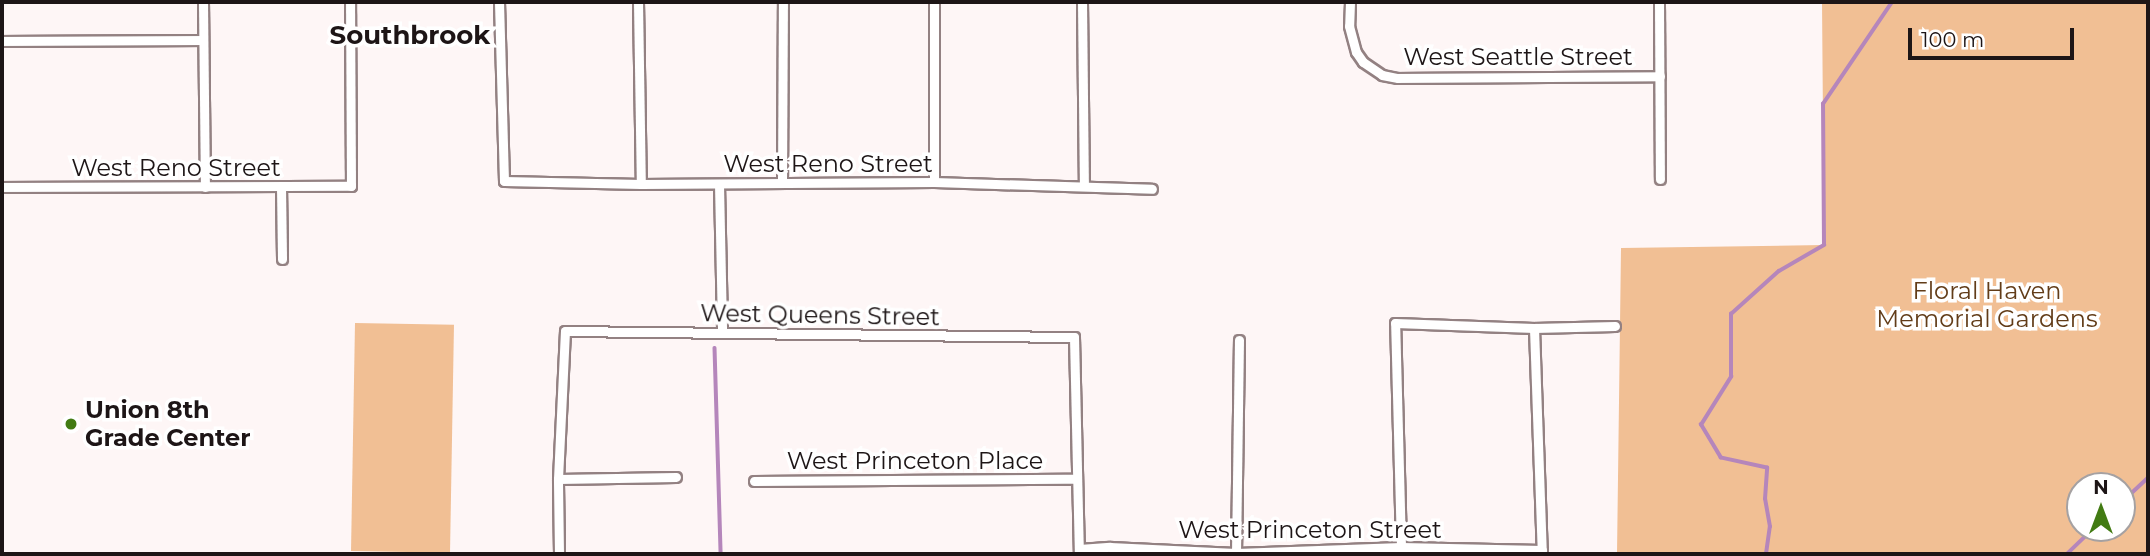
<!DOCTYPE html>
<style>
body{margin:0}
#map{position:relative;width:2150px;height:556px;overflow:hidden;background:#fef6f6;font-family:Montserrat,sans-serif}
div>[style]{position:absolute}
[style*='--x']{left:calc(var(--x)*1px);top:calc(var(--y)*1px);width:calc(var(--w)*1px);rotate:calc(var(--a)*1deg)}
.green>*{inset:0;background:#f1bf94;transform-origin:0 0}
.stream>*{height:3.5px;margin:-1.75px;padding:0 1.75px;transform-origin:1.75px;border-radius:1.75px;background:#b586bb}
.roads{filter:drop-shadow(2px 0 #938182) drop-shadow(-2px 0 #938182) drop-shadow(0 2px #938182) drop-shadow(0 -2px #938182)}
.street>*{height:9px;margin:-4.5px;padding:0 4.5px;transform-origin:4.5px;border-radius:4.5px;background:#fff}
.dots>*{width:19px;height:19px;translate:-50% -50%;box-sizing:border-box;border:4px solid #fff;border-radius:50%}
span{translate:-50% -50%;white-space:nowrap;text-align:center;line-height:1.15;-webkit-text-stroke:7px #fff;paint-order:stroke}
.street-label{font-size:24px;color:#1d1516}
.park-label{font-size:24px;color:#623c18}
.poi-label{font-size:24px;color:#1d1516;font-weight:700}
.left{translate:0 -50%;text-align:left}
.neighbourhood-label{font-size:26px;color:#1d1516;font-weight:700}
.frame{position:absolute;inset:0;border:4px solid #1d1516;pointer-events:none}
.north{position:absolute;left:2066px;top:472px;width:70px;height:70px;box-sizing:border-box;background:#fff;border:2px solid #a5a1a2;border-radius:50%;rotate:0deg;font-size:19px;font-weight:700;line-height:28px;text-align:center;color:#1d1516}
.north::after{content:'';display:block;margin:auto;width:24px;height:32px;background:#427b13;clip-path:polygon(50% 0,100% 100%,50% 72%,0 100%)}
.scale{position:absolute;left:1908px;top:28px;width:166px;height:32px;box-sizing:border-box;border:4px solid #1d1516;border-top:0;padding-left:9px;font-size:21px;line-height:24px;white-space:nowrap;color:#1d1516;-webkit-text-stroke:5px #fff;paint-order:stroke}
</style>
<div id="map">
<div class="green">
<i style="clip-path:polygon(evenodd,1822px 2px,2148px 2px,2148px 554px,1617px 554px,1621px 248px,1824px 245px,1822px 2px,2080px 486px,2122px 486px,2122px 528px,2080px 528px,2080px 486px)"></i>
<i style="left:355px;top:323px;width:99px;height:228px;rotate:1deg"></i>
</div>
<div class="stream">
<i style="--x:715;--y:348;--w:206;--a:88.3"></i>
<i style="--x:2122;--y:502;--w:35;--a:-43"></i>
<i style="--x:1766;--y:554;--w:27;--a:-82"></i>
<i style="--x:1770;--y:527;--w:28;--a:-100"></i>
<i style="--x:1765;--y:499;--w:31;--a:-86"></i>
<i style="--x:1767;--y:468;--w:47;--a:-167.7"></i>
<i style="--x:1721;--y:458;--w:39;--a:-121"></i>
<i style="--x:1701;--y:425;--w:57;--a:-58"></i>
<i style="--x:1731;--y:377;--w:63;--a:-90"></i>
<i style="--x:1731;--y:314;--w:64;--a:-41.9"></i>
<i style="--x:1779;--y:271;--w:52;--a:-30"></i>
<i style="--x:1824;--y:245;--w:141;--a:-90.4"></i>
<i style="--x:1823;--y:104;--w:123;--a:-55.9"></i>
<i style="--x:2067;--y:554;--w:37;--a:-44"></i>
</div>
<div class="roads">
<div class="street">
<i style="--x:203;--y:2;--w:185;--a:89.4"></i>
<i style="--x:499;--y:2;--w:179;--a:88.4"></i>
<i style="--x:504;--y:181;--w:137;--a:1.3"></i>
<i style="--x:641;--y:184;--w:293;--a:-0.4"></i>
<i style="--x:934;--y:182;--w:218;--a:1.8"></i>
<i style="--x:638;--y:2;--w:182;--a:89.1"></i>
<i style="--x:934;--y:2;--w:180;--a:90"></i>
<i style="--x:1082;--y:2;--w:184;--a:89.4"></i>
<i style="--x:1350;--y:2;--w:24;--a:92"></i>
<i style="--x:1349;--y:26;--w:27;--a:75"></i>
<i style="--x:1356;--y:52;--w:12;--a:55"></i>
<i style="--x:1363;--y:62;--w:23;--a:34"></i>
<i style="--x:1382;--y:75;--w:16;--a:11"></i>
<i style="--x:1398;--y:78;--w:262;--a:-0.4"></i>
<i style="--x:1659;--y:2;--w:177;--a:89.7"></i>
<i style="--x:2;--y:41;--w:201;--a:-0.3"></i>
<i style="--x:782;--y:183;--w:181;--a:-89.7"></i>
<i style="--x:719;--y:184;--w:149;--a:88.8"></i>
<i style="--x:281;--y:186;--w:73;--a:89.2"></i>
<i style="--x:2;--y:187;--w:349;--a:-0.2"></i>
<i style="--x:351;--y:186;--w:184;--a:-90.3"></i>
<i style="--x:1534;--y:328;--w:225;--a:88"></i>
<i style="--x:558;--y:479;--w:118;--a:-1"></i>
<i style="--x:754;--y:481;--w:321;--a:-0.4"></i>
<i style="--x:1401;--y:547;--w:224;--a:-91.5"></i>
<i style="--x:1395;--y:323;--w:139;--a:2.1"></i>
<i style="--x:1534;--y:328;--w:81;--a:-1.4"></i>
<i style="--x:1079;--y:549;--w:31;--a:-4"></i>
<i style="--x:1110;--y:547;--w:126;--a:2.7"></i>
<i style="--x:1236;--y:553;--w:165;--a:-2.1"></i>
<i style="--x:1401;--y:547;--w:141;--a:1.2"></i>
<i style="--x:559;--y:554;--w:75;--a:-90.8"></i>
<i style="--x:558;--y:479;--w:148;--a:-87.3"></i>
<i style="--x:565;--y:331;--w:509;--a:0.68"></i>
<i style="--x:1074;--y:337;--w:217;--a:88.7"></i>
<i style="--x:1236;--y:554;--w:214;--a:-89.2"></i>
</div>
</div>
<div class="dots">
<i style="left:71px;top:424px;background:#427b13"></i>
</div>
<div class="street-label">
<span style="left:1518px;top:57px">West Seattle Street</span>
<span style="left:828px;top:164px">West Reno Street</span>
<span style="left:176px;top:168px">West Reno Street</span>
<span style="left:820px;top:315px;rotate:1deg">West Queens Street</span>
<span style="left:915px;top:461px">West Princeton Place</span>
<span style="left:1310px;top:530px">West Princeton Street</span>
</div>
<div class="park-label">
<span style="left:1987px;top:305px">Floral Haven<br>Memorial Gardens</span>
</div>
<div class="poi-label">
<span class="left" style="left:85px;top:424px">Union 8th<br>Grade Center</span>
</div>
<div class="neighbourhood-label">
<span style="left:410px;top:36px">Southbrook</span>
</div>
<div class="frame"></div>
<div class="north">N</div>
<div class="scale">100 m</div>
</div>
